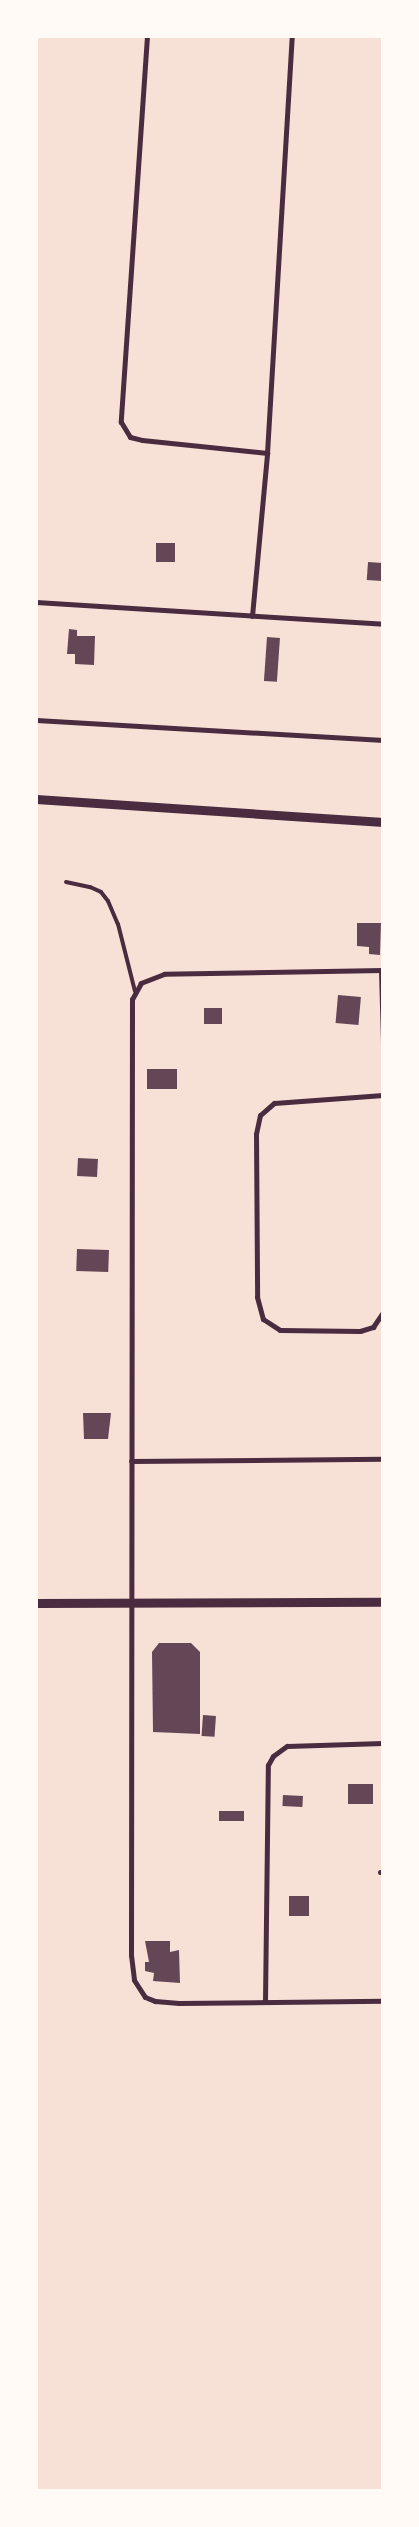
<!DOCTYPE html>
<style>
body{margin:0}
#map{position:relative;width:419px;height:2527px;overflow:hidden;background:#f7e1d7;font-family:Manrope,sans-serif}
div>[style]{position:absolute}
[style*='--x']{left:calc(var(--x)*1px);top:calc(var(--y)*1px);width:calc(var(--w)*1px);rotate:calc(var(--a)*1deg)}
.building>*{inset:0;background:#644757;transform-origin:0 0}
.service>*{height:4px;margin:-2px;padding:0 2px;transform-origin:2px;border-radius:2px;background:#4a2c40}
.minor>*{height:5px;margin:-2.5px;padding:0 2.5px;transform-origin:2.5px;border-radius:2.5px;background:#4a2c40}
.tertiary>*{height:9px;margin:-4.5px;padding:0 4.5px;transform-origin:4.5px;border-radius:4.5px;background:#4a2c40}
span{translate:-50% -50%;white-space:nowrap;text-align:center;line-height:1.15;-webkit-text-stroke:4px #fffaf5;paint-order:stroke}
.frame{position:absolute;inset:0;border:38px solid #fffaf5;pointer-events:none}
</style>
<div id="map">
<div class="building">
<i style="left:156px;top:543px;width:19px;height:19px"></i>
<i style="left:368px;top:562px;width:15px;height:18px;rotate:4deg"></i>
<i style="clip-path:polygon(69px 629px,77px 630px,77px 636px,95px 636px,94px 665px,75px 664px,75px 654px,67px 654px)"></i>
<i style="left:267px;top:637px;width:13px;height:44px;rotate:4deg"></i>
<i style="clip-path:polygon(357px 923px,381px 923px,380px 955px,369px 954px,369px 947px,357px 946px)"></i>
<i style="left:338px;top:995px;width:23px;height:28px;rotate:5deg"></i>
<i style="left:204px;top:1008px;width:18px;height:16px"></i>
<i style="left:147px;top:1069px;width:30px;height:20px"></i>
<i style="left:78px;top:1158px;width:20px;height:18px;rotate:3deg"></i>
<i style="left:77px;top:1249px;width:32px;height:22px;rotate:2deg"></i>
<i style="clip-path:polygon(83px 1413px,111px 1413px,108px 1439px,84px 1439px)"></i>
<i style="clip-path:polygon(159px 1643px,191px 1643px,200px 1652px,200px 1734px,153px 1732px,152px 1652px)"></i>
<i style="left:203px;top:1715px;width:13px;height:21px;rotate:4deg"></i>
<i style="left:373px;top:1784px;width:20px;height:25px;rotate:90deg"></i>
<i style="left:283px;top:1795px;width:20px;height:11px;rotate:3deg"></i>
<i style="left:244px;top:1811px;width:10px;height:25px;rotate:90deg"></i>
<i style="left:289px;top:1896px;width:20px;height:20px"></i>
<i style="clip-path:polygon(145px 1941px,170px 1941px,170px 1952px,179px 1950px,180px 1983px,153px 1981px,154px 1973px,145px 1971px,145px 1962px,149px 1962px)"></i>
</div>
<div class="service">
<i style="--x:66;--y:882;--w:25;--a:12"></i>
<i style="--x:90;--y:887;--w:12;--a:24"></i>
<i style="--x:101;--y:892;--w:11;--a:52"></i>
<i style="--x:108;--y:901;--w:25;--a:67"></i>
<i style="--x:118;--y:924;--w:69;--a:75.8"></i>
</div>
<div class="minor">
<i style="--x:147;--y:36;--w:387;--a:93.9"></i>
<i style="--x:121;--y:422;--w:17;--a:59"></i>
<i style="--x:130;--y:437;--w:12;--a:14"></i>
<i style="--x:142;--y:440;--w:126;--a:5.9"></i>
<i style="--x:36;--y:602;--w:348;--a:3.6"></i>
<i style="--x:252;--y:616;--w:164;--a:-84.7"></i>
<i style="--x:267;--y:453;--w:418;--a:-86.6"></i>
<i style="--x:36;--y:720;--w:348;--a:3.3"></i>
<i style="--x:381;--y:970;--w:72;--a:88.4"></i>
<i style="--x:383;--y:970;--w:219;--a:179"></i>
<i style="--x:164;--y:974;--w:25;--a:159"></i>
<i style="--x:141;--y:983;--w:18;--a:119"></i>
<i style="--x:132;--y:999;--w:956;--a:90.06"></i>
<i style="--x:131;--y:1955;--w:25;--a:83"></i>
<i style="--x:134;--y:1980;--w:20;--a:57"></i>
<i style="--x:145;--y:1997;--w:11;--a:22"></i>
<i style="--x:155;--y:2001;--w:24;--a:5"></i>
<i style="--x:179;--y:2003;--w:204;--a:-0.6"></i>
<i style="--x:383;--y:1095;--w:109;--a:175.8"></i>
<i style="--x:274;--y:1103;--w:18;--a:139"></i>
<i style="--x:260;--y:1115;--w:19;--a:102"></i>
<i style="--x:256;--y:1134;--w:163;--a:89.6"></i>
<i style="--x:257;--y:1297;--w:23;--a:75"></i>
<i style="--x:263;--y:1319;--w:20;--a:33"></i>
<i style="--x:280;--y:1330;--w:80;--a:0.7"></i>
<i style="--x:360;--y:1331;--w:14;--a:-17"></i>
<i style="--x:373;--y:1327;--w:18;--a:-56"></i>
<i style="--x:131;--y:1461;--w:252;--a:-0.5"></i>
<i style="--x:380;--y:1872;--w:3;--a:0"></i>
<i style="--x:265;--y:2001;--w:236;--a:-89.3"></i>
<i style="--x:268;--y:1765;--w:10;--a:-61"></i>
<i style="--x:273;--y:1756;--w:17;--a:-36"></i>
<i style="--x:287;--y:1746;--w:96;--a:-1.8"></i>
</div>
<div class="tertiary">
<i style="--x:36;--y:799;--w:348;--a:3.8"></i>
<i style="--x:36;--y:1603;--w:347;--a:-0.2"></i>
</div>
<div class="frame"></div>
</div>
